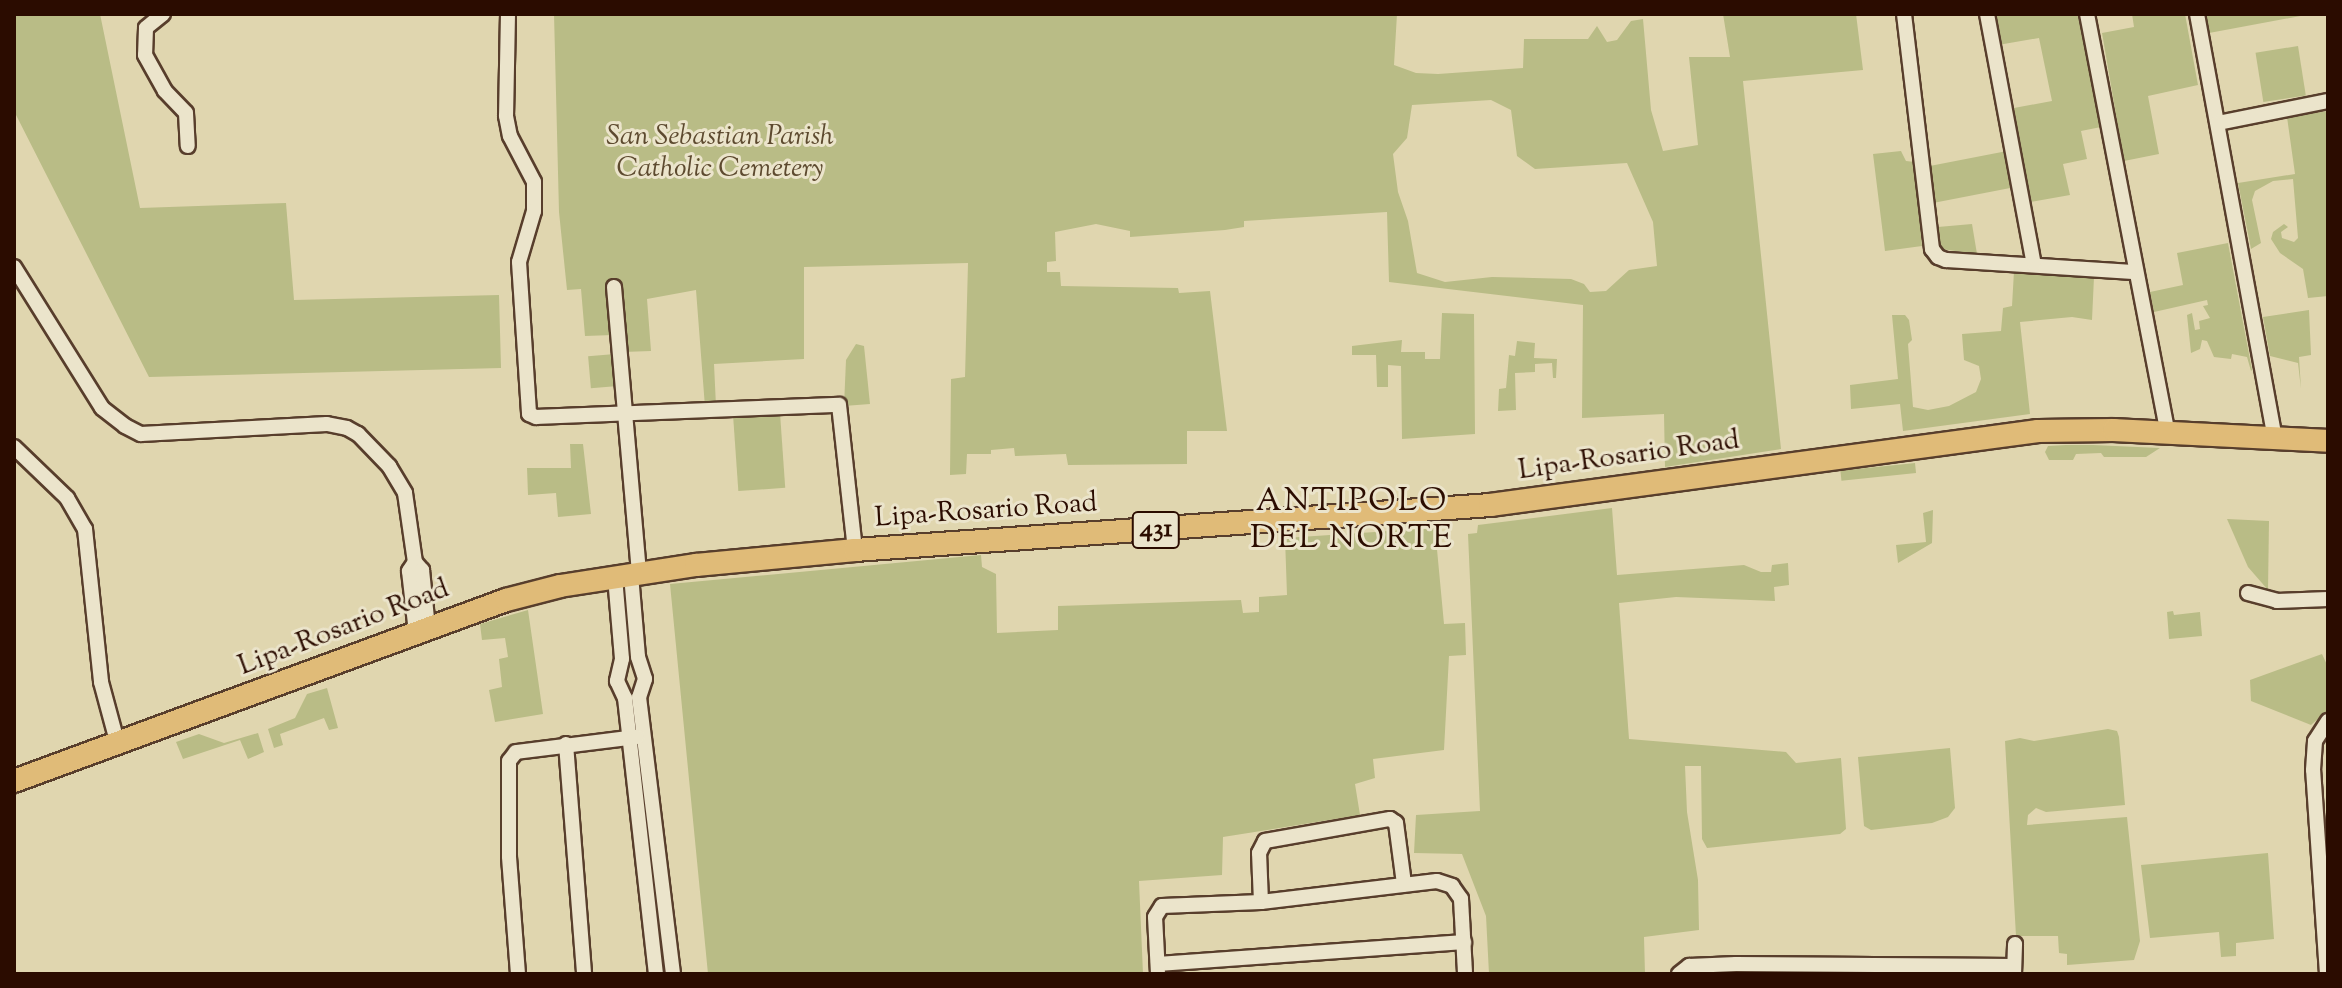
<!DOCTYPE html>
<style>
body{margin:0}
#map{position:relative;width:2342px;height:988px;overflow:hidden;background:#e0d6af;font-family:"Sorts Mill Goudy",serif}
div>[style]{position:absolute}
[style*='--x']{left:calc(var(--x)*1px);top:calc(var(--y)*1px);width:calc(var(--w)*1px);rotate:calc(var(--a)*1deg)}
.green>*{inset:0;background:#b9bc86;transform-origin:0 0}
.roads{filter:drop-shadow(2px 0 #583e2c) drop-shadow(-2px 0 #583e2c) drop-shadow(0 2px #583e2c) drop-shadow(0 -2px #583e2c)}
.street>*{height:14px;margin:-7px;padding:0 7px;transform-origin:7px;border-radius:7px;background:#ebe4cb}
.primary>*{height:22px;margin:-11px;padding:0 11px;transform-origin:11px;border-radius:11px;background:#e0bb78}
span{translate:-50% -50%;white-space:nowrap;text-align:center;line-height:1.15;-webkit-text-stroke:6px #ebe4cb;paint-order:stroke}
.shield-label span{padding:2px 6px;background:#ebe4cb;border:2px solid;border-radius:6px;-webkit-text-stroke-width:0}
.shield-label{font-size:26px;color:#2b0c00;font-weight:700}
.park-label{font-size:28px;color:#5d4a2f;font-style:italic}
.street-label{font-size:28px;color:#2b0c00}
.quarter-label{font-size:32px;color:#2b0c00;letter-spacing:2px}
.frame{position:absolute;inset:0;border:16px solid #2b0c00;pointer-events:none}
</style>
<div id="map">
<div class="green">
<i style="clip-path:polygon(14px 14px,100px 14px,140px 208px,286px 203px,294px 300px,499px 295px,501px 368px,149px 377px,14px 111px)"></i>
<i style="clip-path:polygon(evenodd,554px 14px,1397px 14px,1394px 65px,1416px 73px,1438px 74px,1523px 68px,1524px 39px,1588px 39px,1597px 26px,1607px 42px,1617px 40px,1631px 21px,1643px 19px,1651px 110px,1663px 151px,1698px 145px,1689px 57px,1730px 57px,1723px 14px,1856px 14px,1863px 70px,1743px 81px,1781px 449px,1665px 467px,1664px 414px,1582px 418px,1583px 305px,1389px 282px,1387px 212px,1244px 221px,1244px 227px,1225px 230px,1130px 237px,1130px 231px,1096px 224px,1055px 232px,1056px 261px,1047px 262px,1047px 272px,1060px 272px,1061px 286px,1178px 288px,1179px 293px,1210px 291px,1227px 431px,1187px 431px,1187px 464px,1068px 465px,1066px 454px,1015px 456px,1014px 448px,991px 450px,991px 454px,967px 454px,966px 474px,950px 475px,951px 379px,965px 377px,968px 263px,804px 267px,804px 359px,714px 364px,716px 406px,705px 407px,696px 290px,647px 299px,651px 351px,623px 352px,613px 335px,585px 336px,581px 289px,567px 290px,559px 212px,554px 14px,1491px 100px,1511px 110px,1517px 156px,1535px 169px,1627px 163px,1653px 222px,1657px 266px,1629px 270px,1606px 291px,1590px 292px,1584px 284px,1571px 279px,1492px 277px,1445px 282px,1417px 273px,1408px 221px,1398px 192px,1393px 154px,1407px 138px,1412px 105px,1491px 100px)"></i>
<i style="clip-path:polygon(1994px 14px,2080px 14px,2101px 127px,2081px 131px,2087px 159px,2063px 164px,2070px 195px,2030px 202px,2014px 108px,2052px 101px,2039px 38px,1998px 45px)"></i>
<i style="clip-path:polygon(2132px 14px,2185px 14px,2198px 85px,2148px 96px,2159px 154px,2124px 161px,2102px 33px,2134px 27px)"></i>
<i style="clip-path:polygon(2206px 14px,2311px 14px,2209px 33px)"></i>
<i style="left:2298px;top:46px;width:50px;height:43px;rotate:81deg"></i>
<i style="clip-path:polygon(2328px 111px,2328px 296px,2308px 298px,2303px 269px,2280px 253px,2271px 239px,2273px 232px,2284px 224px,2288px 227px,2281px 232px,2282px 238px,2294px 242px,2298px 238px,2293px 179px,2273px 181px,2255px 191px,2252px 200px,2261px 243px,2251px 249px,2238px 183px,2295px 174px,2287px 117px)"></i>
<i style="clip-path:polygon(1901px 151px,1906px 161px,1915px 162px,1922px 246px,1885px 251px,1873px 154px)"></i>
<i style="left:2007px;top:151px;width:37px;height:80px;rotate:79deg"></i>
<i style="clip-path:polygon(1972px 224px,1977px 254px,1941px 249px,1938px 227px)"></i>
<i style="clip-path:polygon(2228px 243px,2252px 370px,2251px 371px,2247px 357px,2232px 354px,2231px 359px,2214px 357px,2207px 341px,2202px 340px,2200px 349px,2191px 353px,2187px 315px,2192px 313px,2195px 330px,2200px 329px,2199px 321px,2210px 318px,2203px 306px,2208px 305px,2207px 300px,2154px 312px,2150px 292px,2183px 285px,2177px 253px)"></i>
<i style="clip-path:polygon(2014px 271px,2094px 277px,2092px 320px,2072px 317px,2020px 322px,2030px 414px,1903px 431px,1900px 404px,1851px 409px,1850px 385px,1898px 379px,1892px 315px,1905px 315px,1909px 320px,1912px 340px,1908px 344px,1913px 407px,1928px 410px,1949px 406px,1976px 392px,1981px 379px,1979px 366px,1964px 360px,1962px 334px,2001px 331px,2003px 308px,2012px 306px)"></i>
<i style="clip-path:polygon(2309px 310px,2311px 355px,2299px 357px,2301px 389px,2298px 363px,2270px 356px,2263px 317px)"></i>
<i style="clip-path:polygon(1442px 313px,1474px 314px,1475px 434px,1402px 439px,1401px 366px,1388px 365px,1388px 387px,1377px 387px,1376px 355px,1352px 355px,1352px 346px,1402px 340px,1401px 352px,1425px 352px,1425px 359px,1440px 359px)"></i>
<i style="clip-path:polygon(1517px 341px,1535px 343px,1534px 358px,1557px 359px,1556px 378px,1553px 378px,1552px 363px,1535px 364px,1535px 372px,1515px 373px,1516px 410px,1498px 411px,1499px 389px,1506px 388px,1509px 355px,1515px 356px)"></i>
<i style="clip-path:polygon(856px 344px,864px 346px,870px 404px,844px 406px,846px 360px)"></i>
<i style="left:615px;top:354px;width:32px;height:27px;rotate:85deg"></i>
<i style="left:780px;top:413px;width:75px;height:47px;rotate:86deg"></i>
<i style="clip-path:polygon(570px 444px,583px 444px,591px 514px,558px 517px,556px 493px,528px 495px,527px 468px,571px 468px)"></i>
<i style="clip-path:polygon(2066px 445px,2093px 445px,2160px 448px,2146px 457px,2104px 457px,2101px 453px,2076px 454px,2073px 460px,2049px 460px,2045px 452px,2048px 446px)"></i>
<i style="left:1915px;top:463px;width:10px;height:75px;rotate:84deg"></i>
<i style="clip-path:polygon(1612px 508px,1617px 575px,1744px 565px,1761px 572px,1771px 572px,1772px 565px,1788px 563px,1789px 585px,1774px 587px,1775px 601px,1676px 597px,1619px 603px,1629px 739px,1786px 752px,1796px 763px,1841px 758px,1846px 829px,1840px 834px,1707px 848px,1702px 839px,1701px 766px,1685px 766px,1687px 812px,1698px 880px,1699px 930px,1644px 937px,1645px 974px,1489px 974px,1486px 916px,1462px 854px,1414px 853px,1416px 815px,1480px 811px,1468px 534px,1477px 533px,1478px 525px)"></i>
<i style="clip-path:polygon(1933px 510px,1932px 543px,1898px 563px,1896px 545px,1926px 542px,1923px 513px)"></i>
<i style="clip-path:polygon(2227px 519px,2269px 521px,2268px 590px,2248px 567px)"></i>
<i style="clip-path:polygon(1435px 528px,1444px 624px,1465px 623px,1466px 655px,1449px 656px,1444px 750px,1373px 759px,1375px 778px,1355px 784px,1360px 815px,1223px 837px,1222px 875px,1139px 881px,1143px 974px,708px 974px,670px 584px,981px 555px,982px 567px,996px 574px,997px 633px,1058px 630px,1058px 606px,1241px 600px,1243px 613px,1259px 612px,1259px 597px,1287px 595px,1285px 538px)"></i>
<i style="clip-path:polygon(528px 610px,543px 714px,495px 722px,489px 690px,502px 687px,499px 659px,508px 657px,505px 638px,482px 640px,480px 624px)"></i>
<i style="clip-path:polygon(2173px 611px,2174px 615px,2200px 612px,2202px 636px,2169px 639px,2167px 612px)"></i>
<i style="clip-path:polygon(2322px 654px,2328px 667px,2328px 710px,2311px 725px,2251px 701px,2250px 680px)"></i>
<i style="clip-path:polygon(327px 688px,338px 728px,329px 730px,324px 718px,280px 734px,283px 745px,274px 748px,268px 729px,295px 718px,307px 694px)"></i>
<i style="clip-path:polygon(2108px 729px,2117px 731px,2119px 737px,2125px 805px,2046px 812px,2036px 808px,2028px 815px,2027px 825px,2127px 817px,2140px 941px,2134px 960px,2067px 965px,2067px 954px,2059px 953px,2058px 936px,2016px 936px,2005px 741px,2020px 738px,2034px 741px)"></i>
<i style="clip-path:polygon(258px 733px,264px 752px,248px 759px,240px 740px,183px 759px,176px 742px,199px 734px,224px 743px)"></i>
<i style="clip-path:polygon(1950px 748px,1955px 808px,1948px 817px,1932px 823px,1871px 830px,1864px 826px,1858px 757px)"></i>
<i style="clip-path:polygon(2268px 853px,2274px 939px,2236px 943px,2236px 956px,2221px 957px,2219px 932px,2150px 938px,2141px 865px)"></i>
</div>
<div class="roads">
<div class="street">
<i style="--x:163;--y:14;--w:22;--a:141"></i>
<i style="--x:146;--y:28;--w:27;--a:92"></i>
<i style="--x:145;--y:55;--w:41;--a:60.9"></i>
<i style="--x:165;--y:91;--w:30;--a:46"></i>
<i style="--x:186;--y:113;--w:33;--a:87"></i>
<i style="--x:508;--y:14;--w:102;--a:91.1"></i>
<i style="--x:506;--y:116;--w:20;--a:79"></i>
<i style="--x:510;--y:136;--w:52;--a:62.4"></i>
<i style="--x:534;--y:182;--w:29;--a:90"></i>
<i style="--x:534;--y:211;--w:53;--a:106.4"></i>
<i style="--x:519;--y:262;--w:152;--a:86.2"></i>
<i style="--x:529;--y:414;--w:8;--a:23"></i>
<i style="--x:536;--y:417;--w:303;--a:-2.3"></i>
<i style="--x:839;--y:405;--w:146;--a:83.7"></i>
<i style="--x:1904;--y:14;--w:237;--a:83.2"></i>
<i style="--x:1932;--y:249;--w:10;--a:53"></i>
<i style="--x:1938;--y:257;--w:9;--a:21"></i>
<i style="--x:1946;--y:260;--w:188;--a:3.7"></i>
<i style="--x:1987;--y:14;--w:255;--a:79.4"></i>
<i style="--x:2087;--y:14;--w:427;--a:79.1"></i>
<i style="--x:2197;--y:14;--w:433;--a:79.6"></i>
<i style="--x:2218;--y:123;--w:112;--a:-11.3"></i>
<i style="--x:14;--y:267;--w:166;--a:58"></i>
<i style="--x:102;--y:408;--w:29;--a:38"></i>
<i style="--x:125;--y:426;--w:18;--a:27"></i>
<i style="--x:141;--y:434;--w:186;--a:-3.1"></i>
<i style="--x:327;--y:424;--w:20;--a:11"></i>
<i style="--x:347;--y:428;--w:13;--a:29"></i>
<i style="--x:358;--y:434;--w:45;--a:45.9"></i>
<i style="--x:389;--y:466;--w:31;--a:59"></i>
<i style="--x:405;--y:493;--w:70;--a:81.8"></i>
<i style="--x:415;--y:562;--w:11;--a:124"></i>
<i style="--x:409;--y:571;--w:61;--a:83.5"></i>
<i style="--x:614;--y:287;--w:288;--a:85"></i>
<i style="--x:14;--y:447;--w:74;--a:43.9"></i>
<i style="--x:67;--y:498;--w:36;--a:60"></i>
<i style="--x:85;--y:529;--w:154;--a:84"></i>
<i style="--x:101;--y:682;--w:65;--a:74.9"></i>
<i style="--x:415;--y:562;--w:11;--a:49"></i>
<i style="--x:422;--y:570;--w:58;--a:84.1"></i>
<i style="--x:631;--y:575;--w:82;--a:85.1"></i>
<i style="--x:638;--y:657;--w:23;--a:72"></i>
<i style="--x:645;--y:679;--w:19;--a:108"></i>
<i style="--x:639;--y:697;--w:279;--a:83"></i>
<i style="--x:615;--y:577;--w:82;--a:85.1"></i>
<i style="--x:622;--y:659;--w:23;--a:103"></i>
<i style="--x:617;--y:681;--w:19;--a:65"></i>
<i style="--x:625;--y:698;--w:278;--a:83.6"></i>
<i style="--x:2248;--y:593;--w:30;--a:15"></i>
<i style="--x:2277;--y:601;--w:51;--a:-2.2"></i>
<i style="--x:566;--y:744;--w:231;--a:85.5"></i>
<i style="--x:1261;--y:902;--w:49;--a:-92.3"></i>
<i style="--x:1259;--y:853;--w:13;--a:-63"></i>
<i style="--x:1265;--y:841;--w:127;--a:-10"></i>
<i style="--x:1390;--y:819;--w:7;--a:34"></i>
<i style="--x:1396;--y:823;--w:62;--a:82.5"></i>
<i style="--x:1158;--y:964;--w:307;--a:-4.1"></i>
<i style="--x:518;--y:974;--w:118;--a:-94.4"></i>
<i style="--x:509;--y:856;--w:95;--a:-90"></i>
<i style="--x:509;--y:761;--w:11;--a:-52"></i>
<i style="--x:516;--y:752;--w:122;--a:-7.1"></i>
<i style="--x:1158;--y:974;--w:57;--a:-93"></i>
<i style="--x:1155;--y:917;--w:13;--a:-58"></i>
<i style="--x:1162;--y:906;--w:99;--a:-2.3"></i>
<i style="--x:1261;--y:902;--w:177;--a:-6.8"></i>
<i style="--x:1437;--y:881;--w:16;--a:18"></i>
<i style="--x:1452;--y:886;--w:16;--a:55"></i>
<i style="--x:1461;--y:899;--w:75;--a:86.9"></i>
<i style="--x:1679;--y:974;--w:13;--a:-39"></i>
<i style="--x:1689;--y:966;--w:47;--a:-2.4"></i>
<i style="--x:1736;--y:964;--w:278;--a:0.4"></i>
<i style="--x:2014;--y:974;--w:30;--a:-88"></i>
<i style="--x:2327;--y:974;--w:204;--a:-93.9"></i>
<i style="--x:2313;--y:770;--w:29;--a:-86"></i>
<i style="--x:2315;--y:741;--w:24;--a:-57"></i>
</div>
<div class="primary">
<i style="--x:14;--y:781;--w:524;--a:-20.2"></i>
<i style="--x:506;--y:600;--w:56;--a:-14.5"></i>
<i style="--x:560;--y:586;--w:138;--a:-8.8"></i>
<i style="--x:696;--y:565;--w:160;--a:-5.4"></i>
<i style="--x:855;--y:550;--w:637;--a:-4.05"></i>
<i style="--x:1490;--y:505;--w:553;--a:-7.69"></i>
<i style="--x:2038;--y:431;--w:76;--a:-0.8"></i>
<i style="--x:2114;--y:430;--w:214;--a:2.9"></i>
</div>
</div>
<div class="shield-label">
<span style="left:1156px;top:530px">431</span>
</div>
<div class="park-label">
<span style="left:720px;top:153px">San Sebastian Parish<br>Catholic Cemetery</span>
</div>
<div class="street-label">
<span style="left:1629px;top:456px;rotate:-8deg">Lipa-Rosario Road</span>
<span style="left:986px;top:511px;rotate:-4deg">Lipa-Rosario Road</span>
<span style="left:344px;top:628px;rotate:-21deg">Lipa-Rosario Road</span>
</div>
<div class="quarter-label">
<span style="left:1352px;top:521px">ANTIPOLO<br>DEL NORTE</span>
</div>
<div class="frame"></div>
</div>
